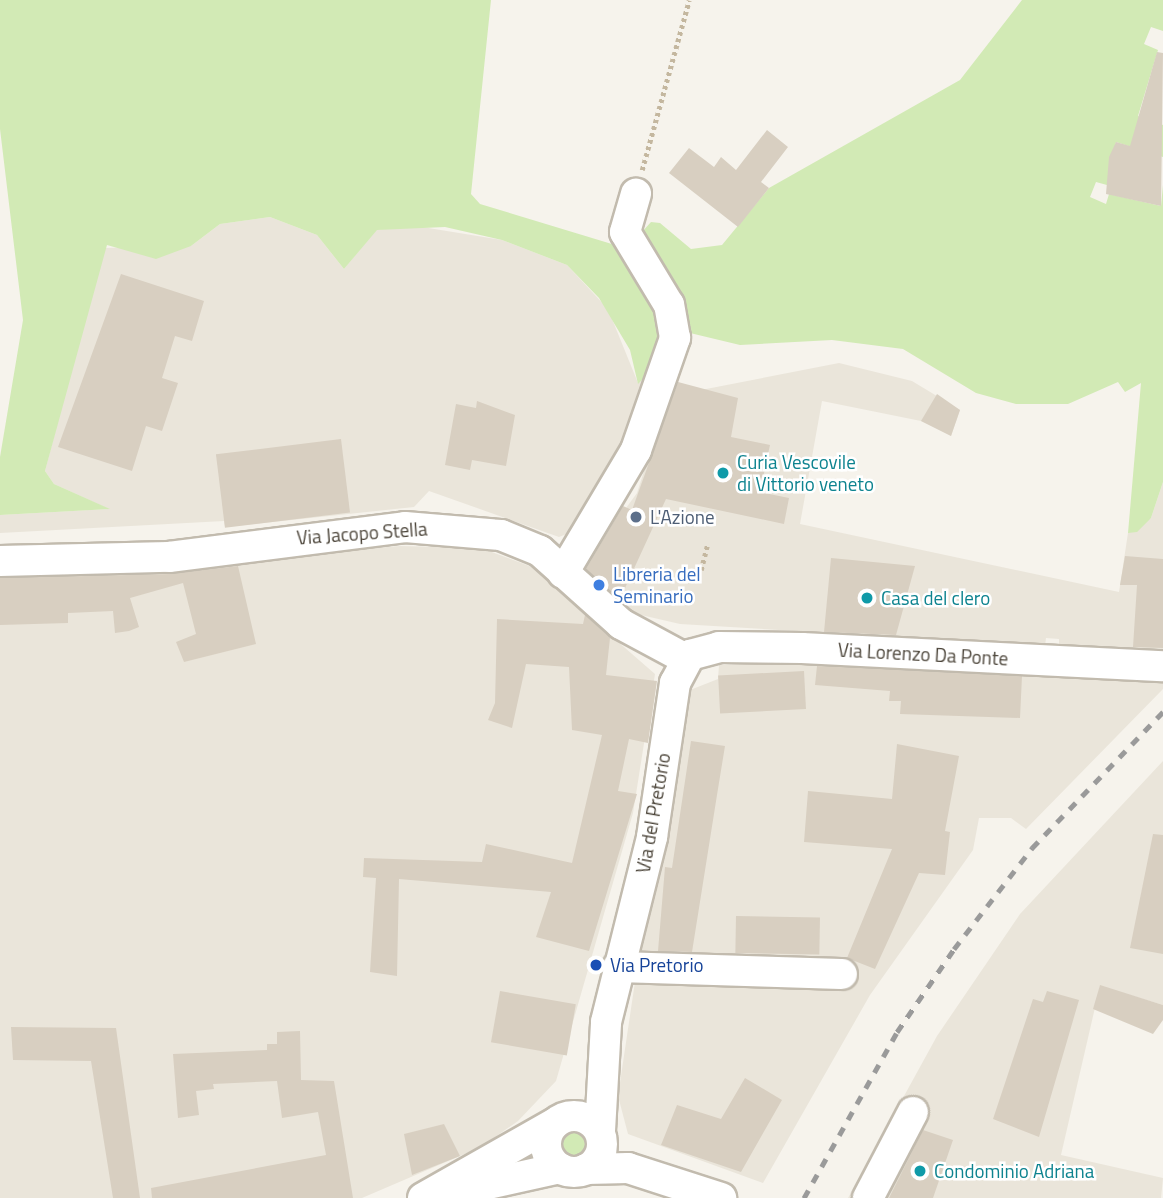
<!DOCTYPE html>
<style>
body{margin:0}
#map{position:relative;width:1163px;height:1198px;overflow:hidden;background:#f6f3ec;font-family:"Titillium Web",sans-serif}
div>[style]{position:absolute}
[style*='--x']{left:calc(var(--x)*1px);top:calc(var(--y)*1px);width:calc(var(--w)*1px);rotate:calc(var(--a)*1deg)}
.residential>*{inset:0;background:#eae5da}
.green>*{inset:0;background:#d2eab5}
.round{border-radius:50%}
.building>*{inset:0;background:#d8cfc1;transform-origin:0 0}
.path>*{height:4.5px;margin-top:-2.25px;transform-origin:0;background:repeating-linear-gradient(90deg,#c4b79f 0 3.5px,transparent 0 7px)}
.roads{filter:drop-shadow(2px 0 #c2bbae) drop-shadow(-2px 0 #c2bbae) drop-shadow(0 2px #c2bbae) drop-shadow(0 -2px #c2bbae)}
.minor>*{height:30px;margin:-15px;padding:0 15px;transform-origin:15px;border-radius:15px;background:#fff}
.minor>.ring{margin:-15px;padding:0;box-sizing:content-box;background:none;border:30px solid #fff;border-radius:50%}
.rail>*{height:5px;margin-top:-2.5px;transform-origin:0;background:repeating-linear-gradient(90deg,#9a9a9a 0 9px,transparent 0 18px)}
.dots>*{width:19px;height:19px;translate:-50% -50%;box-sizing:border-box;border:4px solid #fff;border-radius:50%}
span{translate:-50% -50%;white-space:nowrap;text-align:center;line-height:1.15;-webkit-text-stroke:5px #fff;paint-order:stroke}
.culture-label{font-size:19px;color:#0d838f}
.left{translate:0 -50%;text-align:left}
.service-label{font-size:19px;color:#4e5e75}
.street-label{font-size:19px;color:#4b4439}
.shop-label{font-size:19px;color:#366cbe}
.transit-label{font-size:19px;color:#164399}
</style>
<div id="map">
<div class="residential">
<i style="clip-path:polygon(270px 217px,317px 235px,344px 269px,376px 230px,410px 225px,502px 240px,567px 265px,608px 309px,638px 383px,654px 367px,582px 528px,559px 537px,429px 491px,414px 507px,225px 527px,224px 521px,0 533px,0 515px,109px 509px,54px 484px,45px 471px,103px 248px,191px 246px,220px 224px)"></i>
<i style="clip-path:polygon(839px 363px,912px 381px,960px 410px,951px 436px,921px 421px,822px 401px,800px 524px,1119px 592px,1128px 533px,1151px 518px,1163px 482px,1163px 653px,1059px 646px,1059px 639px,1046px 638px,1045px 646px,680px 624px,628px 612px,578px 574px,637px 493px,673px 381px,701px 390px)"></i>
<i style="clip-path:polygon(400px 546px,481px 548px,532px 567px,655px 674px,633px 813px,556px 1081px,518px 1121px,481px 1147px,362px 1198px,0 1198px,0 575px,46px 576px,47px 566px,106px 566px,108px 576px,156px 565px)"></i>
<i style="clip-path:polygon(803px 662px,1163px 678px,1163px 689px,1026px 829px,1011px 818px,979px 818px,973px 850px,870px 995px,763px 1183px,628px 1134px,618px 1096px,657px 834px,685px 692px,718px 679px,719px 665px)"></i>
<i style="clip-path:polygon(1163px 761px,1163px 1005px,1100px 986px,1061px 1155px,1163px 1178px,1161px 1198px,848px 1198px,937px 1036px,1020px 914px)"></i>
</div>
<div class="green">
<i style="clip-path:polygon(0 0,491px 0,471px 194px,480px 204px,625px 248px,652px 291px,659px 322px,654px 367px,638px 384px,630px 350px,599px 298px,567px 265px,502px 240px,445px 227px,377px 230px,344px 269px,317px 235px,270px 217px,220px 224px,191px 246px,156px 259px,107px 245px,45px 471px,54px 484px,110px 509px,0 515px,0 457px,23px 320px,0 129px)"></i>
<i style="clip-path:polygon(1022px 0,1163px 0,1163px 31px,1151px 27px,1144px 44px,1158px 50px,1138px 116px,1163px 125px,1163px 157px,1116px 142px,1107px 185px,1096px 182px,1090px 197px,1106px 204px,1109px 194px,1161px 206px,1163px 185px,1163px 482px,1151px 518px,1137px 532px,1128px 533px,1141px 383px,1125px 392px,1118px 382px,1068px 404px,1016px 404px,976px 393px,903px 349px,832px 340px,740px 345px,690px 333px,641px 233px,651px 222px,660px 223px,691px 249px,722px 245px,769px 188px,960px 80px)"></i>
<i class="round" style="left:559px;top:1129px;width:30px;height:30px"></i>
</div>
<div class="building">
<i style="clip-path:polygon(1157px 52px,1163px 53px,1161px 206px,1106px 194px,1109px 157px,1116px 142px,1130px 146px)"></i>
<i style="clip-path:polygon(767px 130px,788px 147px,761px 182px,769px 188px,738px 227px,669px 173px,689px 148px,714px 167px,721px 157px,736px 170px)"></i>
<i style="clip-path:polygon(121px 274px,204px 301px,192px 341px,175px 336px,162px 378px,178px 383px,162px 431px,146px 426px,132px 471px,58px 447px)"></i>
<i style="clip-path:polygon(678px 382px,738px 398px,731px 437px,770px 445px,760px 492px,789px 498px,784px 524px,666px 499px,620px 599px,586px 569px,623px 506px,632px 510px)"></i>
<i style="clip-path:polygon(937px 394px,960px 410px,951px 436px,921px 421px)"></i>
<i style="clip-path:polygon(477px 401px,515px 415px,506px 466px,472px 460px,470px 470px,445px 465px,456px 404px,476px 408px)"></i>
<i style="left:341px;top:439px;width:74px;height:126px;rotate:83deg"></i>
<i style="clip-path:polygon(1125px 556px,1163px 559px,1163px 648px,1133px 647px,1137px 585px,1120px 585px)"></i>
<i style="clip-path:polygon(831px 558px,915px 566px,896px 635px,824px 632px)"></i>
<i style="clip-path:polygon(238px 566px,256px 644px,184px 662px,176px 642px,196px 634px,183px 583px,130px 598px,139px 627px,129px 631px,115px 633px,113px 611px,68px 613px,68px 623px,0 625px,0 578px,170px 574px)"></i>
<i style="clip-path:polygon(585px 615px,610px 638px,606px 675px,657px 681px,648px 743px,629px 739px,618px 791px,637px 794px,589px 951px,536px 937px,551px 892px,399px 879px,397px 976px,370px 972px,376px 878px,363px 877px,364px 858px,482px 862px,486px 844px,572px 863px,602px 735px,572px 730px,569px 667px,526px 664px,512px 728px,488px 720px,495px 703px,497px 619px,583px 624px)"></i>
<i style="clip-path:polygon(817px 666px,1022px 676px,1020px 718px,900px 714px,901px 701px,889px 701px,890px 691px,815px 685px)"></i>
<i style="left:804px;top:671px;width:38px;height:86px;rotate:87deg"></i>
<i style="clip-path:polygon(691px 741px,725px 746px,717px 795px,692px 952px,658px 951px,665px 867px,672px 868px)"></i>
<i style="clip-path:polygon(897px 744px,959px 756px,945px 831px,950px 832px,945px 875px,919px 873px,875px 969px,847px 958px,892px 849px,804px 842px,808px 791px,892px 799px)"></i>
<i style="clip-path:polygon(1153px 834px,1163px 835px,1163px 954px,1130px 948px)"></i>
<i style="left:736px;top:916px;width:84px;height:37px;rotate:1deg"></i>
<i style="clip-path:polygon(1100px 985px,1163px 1005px,1163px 1020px,1153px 1034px,1093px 1009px)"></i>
<i style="left:500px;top:991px;width:77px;height:52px;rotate:10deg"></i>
<i style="clip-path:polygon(1047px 991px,1079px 1000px,1039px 1137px,993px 1119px,1033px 999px,1043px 1002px)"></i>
<i style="clip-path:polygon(11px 1027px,116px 1028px,140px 1198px,113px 1198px,91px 1061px,13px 1060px)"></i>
<i style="clip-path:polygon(300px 1031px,301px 1080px,334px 1081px,353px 1198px,152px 1198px,151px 1188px,326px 1155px,318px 1112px,282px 1118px,277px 1081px,213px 1084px,214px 1089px,196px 1091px,199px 1115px,178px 1118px,173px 1054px,267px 1050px,267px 1044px,277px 1044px,277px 1032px)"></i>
<i style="clip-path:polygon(745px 1078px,782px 1100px,741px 1172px,661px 1145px,677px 1105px,721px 1119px)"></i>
<i style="clip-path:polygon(444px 1124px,460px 1156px,412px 1175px,404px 1134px)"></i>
<i style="clip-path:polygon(923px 1130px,953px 1140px,933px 1198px,889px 1198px)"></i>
</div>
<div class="path">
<i style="--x:642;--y:170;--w:176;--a:-74.5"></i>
<i style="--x:701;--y:570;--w:25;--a:-76"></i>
</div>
<div class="roads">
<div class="minor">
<i style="--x:0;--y:561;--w:169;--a:-1.4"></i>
<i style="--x:169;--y:557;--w:238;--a:-7.2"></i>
<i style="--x:405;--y:527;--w:96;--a:4.8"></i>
<i style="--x:501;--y:535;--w:42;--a:22.3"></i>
<i style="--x:540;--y:551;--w:109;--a:42"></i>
<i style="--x:621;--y:624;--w:74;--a:28.3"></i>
<i style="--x:563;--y:573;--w:143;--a:-59.3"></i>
<i style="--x:636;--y:450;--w:119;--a:-70.8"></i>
<i style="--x:675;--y:338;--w:34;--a:-100"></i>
<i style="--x:669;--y:305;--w:85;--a:-121.1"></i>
<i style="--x:625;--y:232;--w:40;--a:-74"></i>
<i style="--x:618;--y:967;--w:224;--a:1.8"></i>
<i class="ring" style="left:546px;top:1116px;width:26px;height:26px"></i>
<i style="--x:600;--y:1131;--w:109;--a:-86.8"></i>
<i style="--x:606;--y:1022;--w:191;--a:-76"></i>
<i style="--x:652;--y:837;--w:156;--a:-81.5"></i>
<i style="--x:675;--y:683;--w:32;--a:-62"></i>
<i style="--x:690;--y:655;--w:30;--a:-15"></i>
<i style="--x:719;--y:647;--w:83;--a:0.7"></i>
<i style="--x:802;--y:648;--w:361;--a:2.9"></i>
<i style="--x:586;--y:1169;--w:42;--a:-1.4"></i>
<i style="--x:628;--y:1168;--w:98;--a:17.9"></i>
<i style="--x:465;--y:1189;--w:97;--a:-12.5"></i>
<i style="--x:423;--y:1198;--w:152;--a:-29.6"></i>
<i style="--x:868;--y:1198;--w:97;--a:-62.4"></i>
</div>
</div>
<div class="rail">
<i style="--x:804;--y:1198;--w:190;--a:-60.7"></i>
<i style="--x:897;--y:1032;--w:101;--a:-55.5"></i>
<i style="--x:954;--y:949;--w:128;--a:-52.3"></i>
<i style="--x:1032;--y:848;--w:189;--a:-46.1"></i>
</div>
<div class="dots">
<i style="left:723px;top:473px;background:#0f9aa8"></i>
<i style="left:636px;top:517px;background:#5c6f8a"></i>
<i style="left:599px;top:585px;background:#3f7fe0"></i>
<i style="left:867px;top:598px;background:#0f9aa8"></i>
<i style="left:596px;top:965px;background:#1a4fb4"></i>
<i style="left:920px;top:1171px;background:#0f9aa8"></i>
</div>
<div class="culture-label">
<span class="left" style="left:737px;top:473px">Curia Vescovile<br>di Vittorio veneto</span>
<span class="left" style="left:881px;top:598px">Casa del clero</span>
<span class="left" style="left:934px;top:1171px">Condominio Adriana</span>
</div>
<div class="service-label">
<span class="left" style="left:650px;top:517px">L'Azione</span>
</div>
<div class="street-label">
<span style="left:362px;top:533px;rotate:-4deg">Via Jacopo Stella</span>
<span style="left:923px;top:654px;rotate:3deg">Via Lorenzo Da Ponte</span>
<span style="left:653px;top:813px;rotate:-80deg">Via del Pretorio</span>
</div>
<div class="shop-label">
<span class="left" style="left:613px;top:585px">Libreria del<br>Seminario</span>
</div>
<div class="transit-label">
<span class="left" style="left:610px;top:965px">Via Pretorio</span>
</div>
</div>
